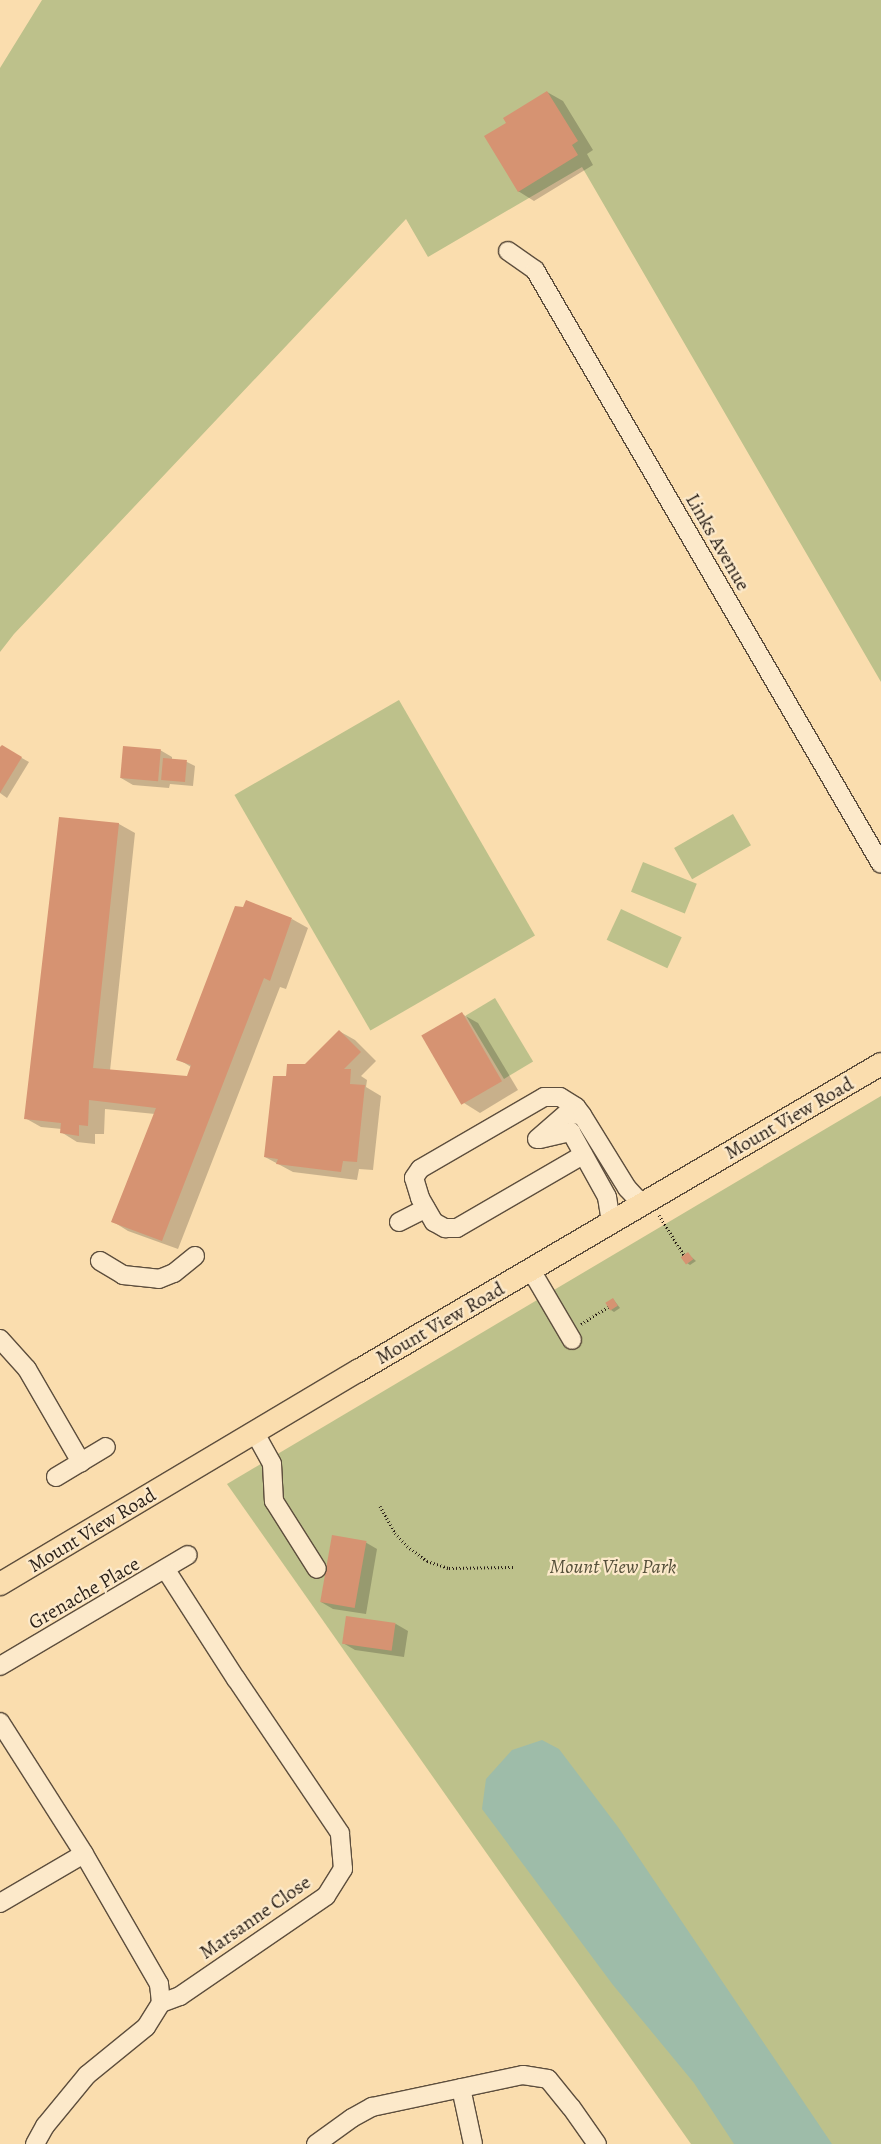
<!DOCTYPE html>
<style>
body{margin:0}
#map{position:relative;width:881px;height:2144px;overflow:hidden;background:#faddae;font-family:Alegreya,serif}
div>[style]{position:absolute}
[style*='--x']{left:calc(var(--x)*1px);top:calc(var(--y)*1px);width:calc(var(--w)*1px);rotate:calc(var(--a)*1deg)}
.green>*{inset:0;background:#bdc18b;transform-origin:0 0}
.water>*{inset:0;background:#9ebca9}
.shadow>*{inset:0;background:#0003}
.building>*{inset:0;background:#d69372;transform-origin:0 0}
.path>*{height:3px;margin-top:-1.5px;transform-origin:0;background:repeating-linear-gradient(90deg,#291f17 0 1px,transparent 0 3.5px)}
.roads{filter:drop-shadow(1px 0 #5d4e3d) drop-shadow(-1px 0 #5d4e3d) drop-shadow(0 1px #5d4e3d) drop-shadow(0 -1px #5d4e3d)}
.minor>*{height:18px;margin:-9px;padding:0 9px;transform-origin:9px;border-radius:9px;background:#fce9ca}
.major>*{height:22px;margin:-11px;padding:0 11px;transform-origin:11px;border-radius:11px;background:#faddae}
span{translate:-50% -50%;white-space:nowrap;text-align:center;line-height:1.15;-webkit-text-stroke:4.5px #fce9ca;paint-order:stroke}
.street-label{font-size:20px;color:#291f17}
.park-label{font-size:20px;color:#55503a;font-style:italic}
</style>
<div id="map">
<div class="green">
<i style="clip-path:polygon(42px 0,881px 0,881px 682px,582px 167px,428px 257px,406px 219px,14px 634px,0 652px,0 68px)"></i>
<i style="left:399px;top:700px;width:272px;height:190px;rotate:60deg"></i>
<i style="left:733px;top:814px;width:36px;height:68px;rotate:60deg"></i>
<i style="left:643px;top:862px;width:58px;height:32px;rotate:22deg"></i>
<i style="left:621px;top:909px;width:67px;height:34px;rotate:25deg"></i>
<i style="left:495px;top:998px;width:74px;height:34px;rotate:59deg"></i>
<i style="clip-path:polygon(881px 1096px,881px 2144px,691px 2144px,227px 1484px)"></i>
</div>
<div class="water">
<i style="clip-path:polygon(542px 1740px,559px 1749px,618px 1827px,832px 2144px,734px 2144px,694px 2083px,613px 1985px,482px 1809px,486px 1779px,512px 1750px)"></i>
</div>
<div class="shadow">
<i style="clip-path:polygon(547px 92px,563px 101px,593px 150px,587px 154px,593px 165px,534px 201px,518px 191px,508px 124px)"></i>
<i style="clip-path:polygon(2px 747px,29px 762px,7px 798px,0 793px,0 750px)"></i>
<i style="clip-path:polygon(160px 750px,172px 757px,172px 760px,187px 762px,195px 766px,193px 786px,170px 784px,169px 788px,133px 785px,121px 778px)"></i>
<i style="clip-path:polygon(60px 818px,119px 824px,135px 833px,110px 1071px,188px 1077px,191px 1067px,178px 1059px,292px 919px,308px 928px,286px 989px,280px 987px,178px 1249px,128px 1231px,112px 1221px,155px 1114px,105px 1109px,104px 1134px,95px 1134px,95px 1144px,77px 1142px,61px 1132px,62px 1129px,41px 1127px,25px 1118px)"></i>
<i style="clip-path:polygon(462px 1014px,478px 1023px,518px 1090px,480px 1113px,464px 1103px)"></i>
<i style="clip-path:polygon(339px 1031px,355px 1040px,376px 1061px,361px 1076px,367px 1080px,366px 1087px,381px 1096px,373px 1170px,359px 1169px,357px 1180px,293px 1172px,265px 1157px,287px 1078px,305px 1066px)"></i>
<i style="clip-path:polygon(688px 1254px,696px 1261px,690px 1265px,687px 1263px)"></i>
<i style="clip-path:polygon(613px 1299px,620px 1308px,614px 1312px,611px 1310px)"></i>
<i style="clip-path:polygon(365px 1542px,377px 1549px,366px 1614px,333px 1609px,321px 1602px)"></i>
<i style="clip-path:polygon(396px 1624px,408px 1631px,404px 1657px,355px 1650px,343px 1643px)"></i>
</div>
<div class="building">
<i style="clip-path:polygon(547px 91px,578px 141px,572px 145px,578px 155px,518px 192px,484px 136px,506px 123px,503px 118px)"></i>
<i style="clip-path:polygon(2px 745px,22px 757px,0 793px,0 747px)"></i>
<i style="left:123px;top:746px;width:38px;height:32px;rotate:5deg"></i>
<i style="left:163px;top:758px;width:24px;height:22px;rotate:5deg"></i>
<i style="clip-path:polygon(59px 817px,119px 823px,93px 1068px,187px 1076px,191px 1065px,176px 1060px,235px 906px,243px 907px,246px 900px,292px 918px,270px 981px,264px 978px,162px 1241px,111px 1222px,156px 1108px,89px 1100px,88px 1126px,79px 1125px,79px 1136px,60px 1133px,61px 1123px,24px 1119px)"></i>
<i style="left:462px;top:1012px;width:80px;height:47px;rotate:60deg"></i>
<i style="clip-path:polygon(339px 1030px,361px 1052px,344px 1069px,351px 1069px,350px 1084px,365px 1085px,357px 1162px,343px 1161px,341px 1172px,276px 1164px,278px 1159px,264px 1157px,273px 1076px,286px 1076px,287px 1064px,305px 1064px)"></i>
<i style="left:688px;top:1252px;width:9px;height:9px;rotate:54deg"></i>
<i style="left:613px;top:1298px;width:9px;height:9px;rotate:58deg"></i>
<i style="left:332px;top:1535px;width:35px;height:68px;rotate:10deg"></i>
<i style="left:346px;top:1616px;width:50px;height:28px;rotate:8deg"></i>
</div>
<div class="path">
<i style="--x:659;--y:1215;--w:47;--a:58"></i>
<i style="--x:581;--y:1324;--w:32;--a:-32"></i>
<i style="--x:380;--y:1506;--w:31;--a:61"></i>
<i style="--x:395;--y:1533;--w:18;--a:47"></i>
<i style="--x:407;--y:1546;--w:25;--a:37"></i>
<i style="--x:427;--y:1561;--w:23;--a:18"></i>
<i style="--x:449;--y:1568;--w:64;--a:-0.9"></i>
</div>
<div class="roads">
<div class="minor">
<i style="--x:508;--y:251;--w:33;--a:35"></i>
<i style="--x:535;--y:270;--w:687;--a:59.78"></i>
<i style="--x:582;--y:1115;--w:10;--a:-127"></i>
<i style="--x:576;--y:1107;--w:19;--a:-148"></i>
<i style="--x:560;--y:1097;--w:16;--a:180"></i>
<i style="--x:544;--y:1097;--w:143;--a:149.9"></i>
<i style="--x:420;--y:1169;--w:11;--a:124"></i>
<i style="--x:414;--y:1178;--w:21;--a:73"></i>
<i style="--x:420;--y:1198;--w:28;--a:60"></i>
<i style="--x:434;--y:1222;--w:13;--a:29"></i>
<i style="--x:445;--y:1228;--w:12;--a:0"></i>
<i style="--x:457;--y:1228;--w:146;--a:-30.1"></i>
<i style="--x:537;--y:1139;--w:38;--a:-41"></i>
<i style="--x:566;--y:1114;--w:16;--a:4"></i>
<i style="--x:582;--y:1115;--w:86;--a:58.3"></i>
<i style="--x:627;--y:1188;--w:22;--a:47"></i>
<i style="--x:540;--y:1139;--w:32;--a:-13"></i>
<i style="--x:571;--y:1132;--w:74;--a:61"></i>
<i style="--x:607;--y:1197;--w:25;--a:81"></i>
<i style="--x:399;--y:1222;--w:30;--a:-27"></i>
<i style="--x:100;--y:1261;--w:27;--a:31"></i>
<i style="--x:123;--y:1275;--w:36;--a:6"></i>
<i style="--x:159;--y:1279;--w:16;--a:-22"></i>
<i style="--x:174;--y:1273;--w:27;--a:-39"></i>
<i style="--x:531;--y:1270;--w:81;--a:59.6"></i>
<i style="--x:0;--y:1339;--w:40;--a:48"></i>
<i style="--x:27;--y:1369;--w:108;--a:59.9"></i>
<i style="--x:255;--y:1433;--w:35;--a:61"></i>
<i style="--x:272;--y:1464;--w:37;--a:87"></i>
<i style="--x:274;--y:1501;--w:80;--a:57.7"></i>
<i style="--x:56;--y:1477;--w:58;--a:-31"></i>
<i style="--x:0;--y:1666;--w:218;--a:-30.6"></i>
<i style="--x:0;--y:1722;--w:156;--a:57.5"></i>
<i style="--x:84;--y:1854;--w:150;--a:60"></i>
<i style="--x:159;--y:1984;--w:19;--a:84"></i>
<i style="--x:0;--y:1903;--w:97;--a:-30.3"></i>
<i style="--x:161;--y:2003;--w:20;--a:-20"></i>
<i style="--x:180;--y:1996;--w:177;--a:-34.4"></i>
<i style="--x:326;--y:1896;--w:32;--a:-58"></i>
<i style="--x:343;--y:1869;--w:36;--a:-95"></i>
<i style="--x:340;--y:1833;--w:186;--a:-124"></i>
<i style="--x:236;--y:1679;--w:130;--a:-122.7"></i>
<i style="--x:461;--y:2088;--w:57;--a:77.9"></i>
<i style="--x:35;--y:2144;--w:21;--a:-61"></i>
<i style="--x:45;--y:2126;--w:66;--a:-50.5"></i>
<i style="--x:87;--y:2075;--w:76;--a:-39.1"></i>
<i style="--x:146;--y:2027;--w:28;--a:-58"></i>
<i style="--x:316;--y:2144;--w:44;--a:-35.8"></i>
<i style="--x:352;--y:2118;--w:23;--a:-29"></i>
<i style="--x:372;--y:2107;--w:154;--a:-12"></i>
<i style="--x:523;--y:2075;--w:25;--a:9"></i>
<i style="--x:548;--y:2079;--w:36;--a:51"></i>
<i style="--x:571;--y:2107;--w:45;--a:54.9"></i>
</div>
<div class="major">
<i style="--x:0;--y:1584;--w:417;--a:-30.8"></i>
<i style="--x:358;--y:1371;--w:606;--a:-30.41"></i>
</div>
</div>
<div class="street-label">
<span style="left:718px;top:542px;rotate:60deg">Links Avenue</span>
<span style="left:789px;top:1118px;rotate:-30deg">Mount View Road</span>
<span style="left:440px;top:1323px;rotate:-30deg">Mount View Road</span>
<span style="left:92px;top:1530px;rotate:-31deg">Mount View Road</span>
<span style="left:84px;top:1593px;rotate:-30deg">Grenache Place</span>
<span style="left:255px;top:1917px;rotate:-35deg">Marsanne Close</span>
</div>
<div class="park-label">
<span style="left:613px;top:1566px">Mount View Park</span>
</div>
</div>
